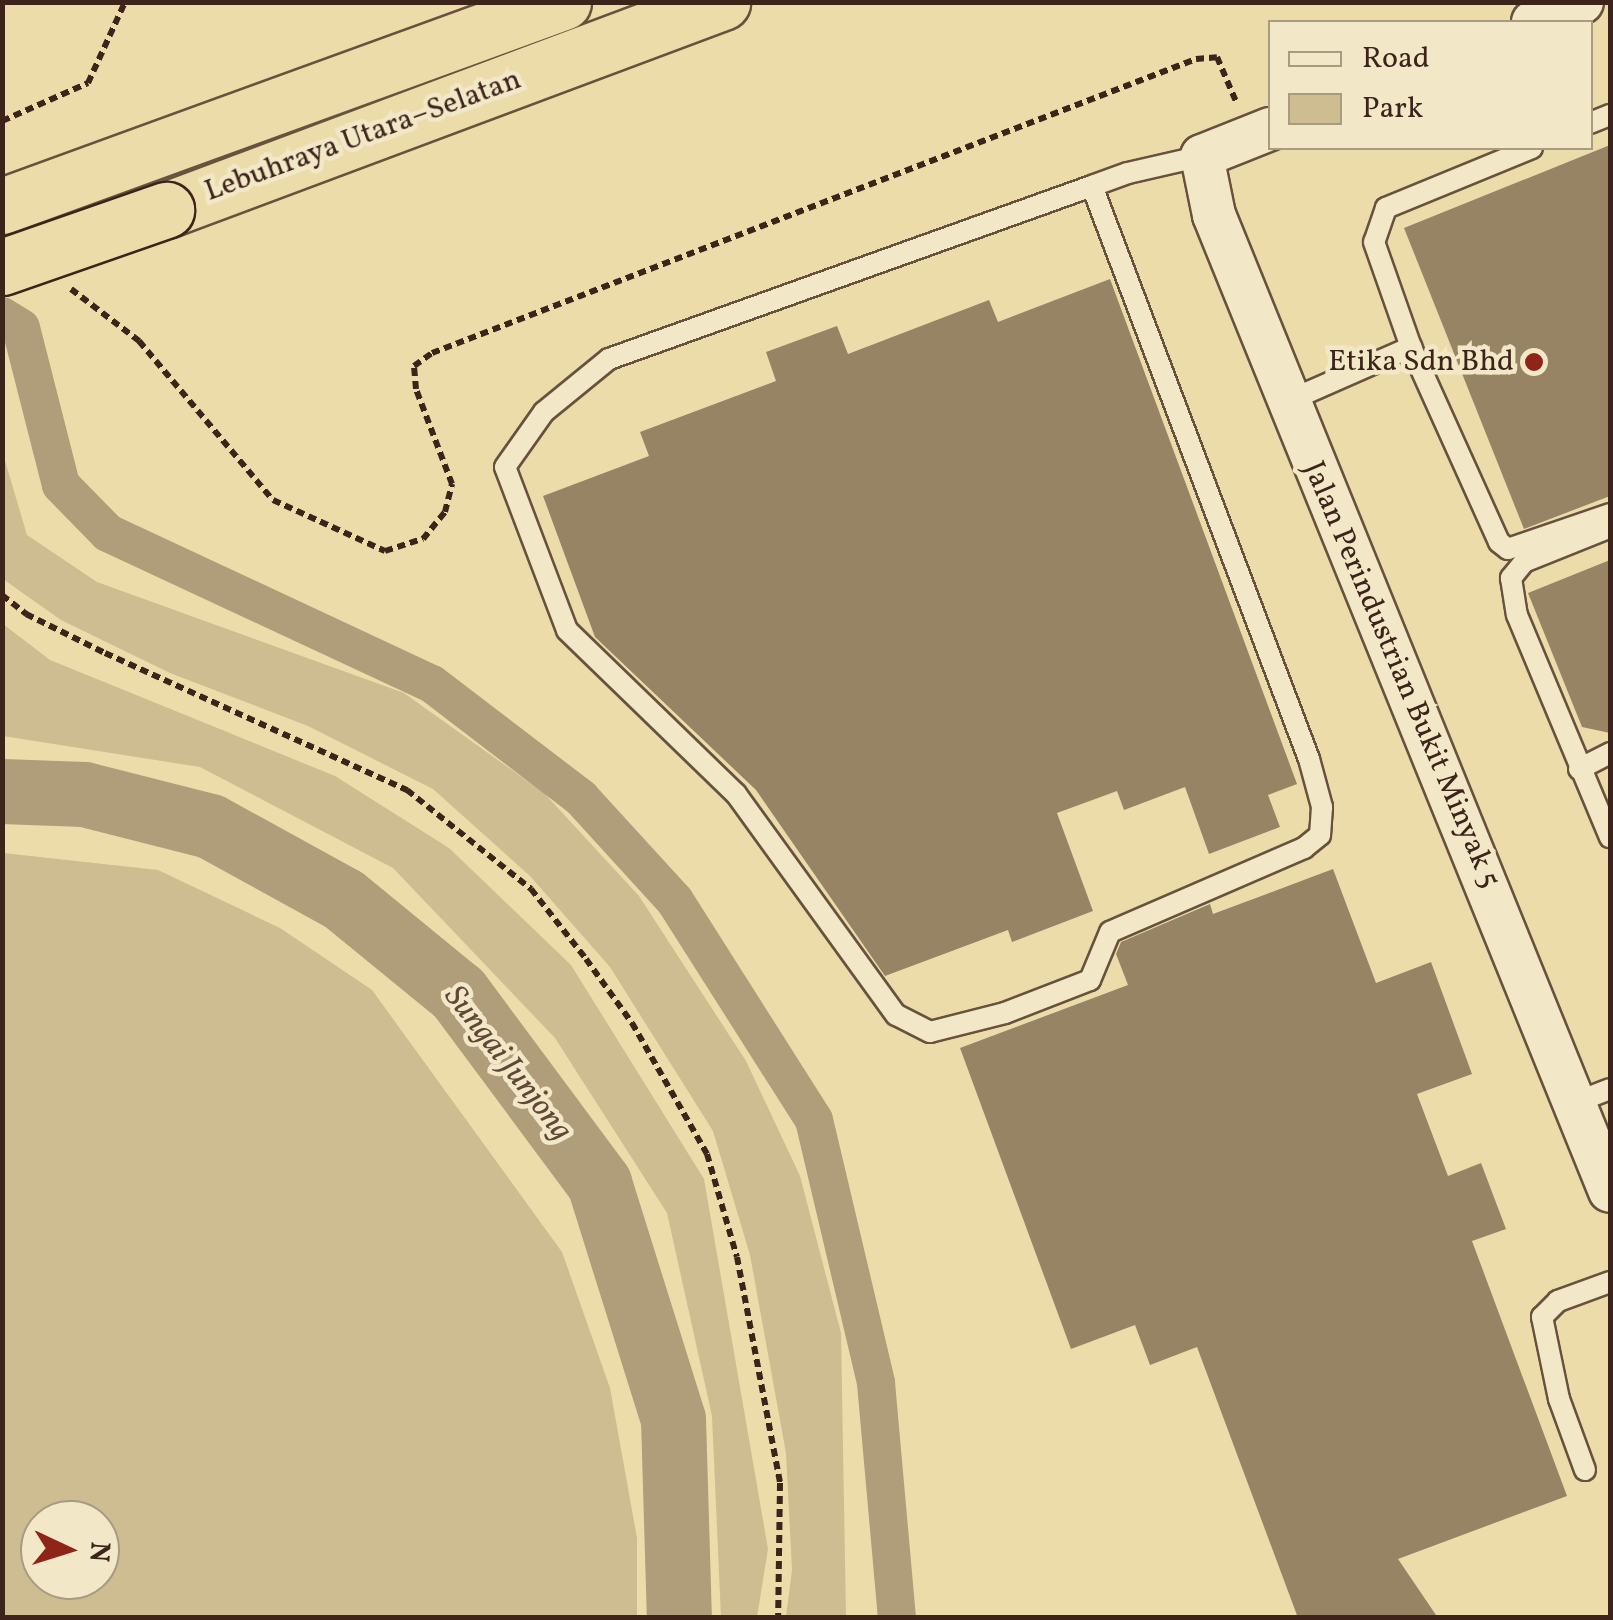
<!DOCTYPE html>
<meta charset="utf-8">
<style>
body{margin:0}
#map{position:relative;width:1613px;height:1620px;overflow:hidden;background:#ebdca9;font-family:Vollkorn,serif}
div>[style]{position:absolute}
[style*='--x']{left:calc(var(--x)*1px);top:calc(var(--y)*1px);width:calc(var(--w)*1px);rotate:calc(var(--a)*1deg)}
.green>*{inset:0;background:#cdbd91}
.canal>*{height:38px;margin:-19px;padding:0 19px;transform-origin:19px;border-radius:19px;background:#b09d79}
.river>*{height:65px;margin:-32.5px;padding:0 32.5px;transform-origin:32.5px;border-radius:32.5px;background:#b09d79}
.building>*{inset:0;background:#978465}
.path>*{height:6px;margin-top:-3px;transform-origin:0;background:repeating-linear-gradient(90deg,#3c241b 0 8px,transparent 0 13px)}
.roads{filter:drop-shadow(2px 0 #68523e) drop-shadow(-2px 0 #68523e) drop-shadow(0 2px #68523e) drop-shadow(0 -2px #68523e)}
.lane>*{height:20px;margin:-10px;padding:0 10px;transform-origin:10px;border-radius:10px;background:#f2e8c7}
.street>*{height:42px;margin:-21px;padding:0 21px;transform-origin:21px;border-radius:21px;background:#f2e8c7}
.highway>*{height:55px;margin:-27.5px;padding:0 27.5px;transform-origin:27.5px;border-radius:27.5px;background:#ebdca9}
.bridges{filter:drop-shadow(2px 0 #3c241b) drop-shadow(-2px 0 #3c241b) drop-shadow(0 2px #3c241b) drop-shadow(0 -2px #3c241b)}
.highway-bridge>*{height:55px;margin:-27.5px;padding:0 27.5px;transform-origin:27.5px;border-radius:27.5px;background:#ebdca9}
.dots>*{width:28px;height:28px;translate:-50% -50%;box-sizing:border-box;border:5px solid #f2e8c7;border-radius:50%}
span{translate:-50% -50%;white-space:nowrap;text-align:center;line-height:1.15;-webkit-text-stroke:9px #f2e8c7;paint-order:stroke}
.street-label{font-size:30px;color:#3c241b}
.poi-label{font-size:30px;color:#3c241b}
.right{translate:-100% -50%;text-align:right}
.water-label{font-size:32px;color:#5f4837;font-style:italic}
.frame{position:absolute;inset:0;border:5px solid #3c241b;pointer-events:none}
.legend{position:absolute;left:1268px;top:20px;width:325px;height:130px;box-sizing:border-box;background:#f2e8c7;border:2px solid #a99a82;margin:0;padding:12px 18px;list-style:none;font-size:30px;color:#3c241b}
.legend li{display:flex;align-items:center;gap:20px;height:50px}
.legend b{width:50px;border:2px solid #a99a82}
.north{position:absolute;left:20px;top:1500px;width:100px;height:100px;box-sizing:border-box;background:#f2e8c7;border:2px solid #a99a82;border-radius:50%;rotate:94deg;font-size:28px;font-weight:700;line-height:40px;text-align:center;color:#3c241b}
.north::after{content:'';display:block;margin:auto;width:35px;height:45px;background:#8f2418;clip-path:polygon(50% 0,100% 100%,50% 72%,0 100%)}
</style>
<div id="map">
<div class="green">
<i style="clip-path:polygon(3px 454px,27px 535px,97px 582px,404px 693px,544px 793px,639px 896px,746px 1061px,800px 1176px,841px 1333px,846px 1617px,786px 1617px,792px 1570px,786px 1453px,750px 1255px,713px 1131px,610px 967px,530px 876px,433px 789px,308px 726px,170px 673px,61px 620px,3px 579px)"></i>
<i style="clip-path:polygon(3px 624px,50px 660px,335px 776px,449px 848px,571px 965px,704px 1179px,768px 1549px,757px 1617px,721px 1617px,712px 1416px,667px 1213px,555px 1038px,393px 868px,200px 767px,3px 736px)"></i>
<i style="clip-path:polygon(evenodd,3px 853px,158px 870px,280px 928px,372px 990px,562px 1252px,610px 1388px,637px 1538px,637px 1617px,3px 1617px,3px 853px,40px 1520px,100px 1520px,100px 1580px,40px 1580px,40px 1520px)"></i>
</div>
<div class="canal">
<i style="--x:2;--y:316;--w:22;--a:32"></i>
<i style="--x:21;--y:328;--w:162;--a:75.7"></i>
<i style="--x:61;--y:485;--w:67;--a:45.6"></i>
<i style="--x:108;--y:533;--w:357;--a:25"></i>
<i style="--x:432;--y:684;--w:188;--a:37.4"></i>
<i style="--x:581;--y:798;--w:139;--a:47.6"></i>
<i style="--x:675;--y:901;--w:259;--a:57.6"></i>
<i style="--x:814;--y:1120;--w:270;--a:76.7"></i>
<i style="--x:876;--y:1383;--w:236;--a:84.9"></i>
</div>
<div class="river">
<i style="--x:2;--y:791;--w:82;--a:2.1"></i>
<i style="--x:84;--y:794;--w:130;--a:14.3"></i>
<i style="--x:210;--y:826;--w:152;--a:28.8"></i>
<i style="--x:343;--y:899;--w:149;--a:39.3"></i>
<i style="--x:458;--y:993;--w:237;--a:53.4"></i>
<i style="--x:599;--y:1183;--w:247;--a:72.6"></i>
<i style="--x:673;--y:1419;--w:199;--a:88.3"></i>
</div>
<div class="building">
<i style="clip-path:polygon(1610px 145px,1610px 496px,1524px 529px,1404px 228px)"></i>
<i style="clip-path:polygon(1110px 279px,1297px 784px,1268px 795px,1280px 827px,1209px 854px,1185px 787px,1124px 810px,1117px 791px,1057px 813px,1093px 911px,1012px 942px,1008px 930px,885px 976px,756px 790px,595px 637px,543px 496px,649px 456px,640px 432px,776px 381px,766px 352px,837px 326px,848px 354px,989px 300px,998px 322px)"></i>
<i style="clip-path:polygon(1610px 560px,1610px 733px,1582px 727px,1528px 593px)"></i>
<i style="clip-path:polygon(1333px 869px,1376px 983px,1431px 962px,1472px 1074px,1417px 1094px,1448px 1176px,1481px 1163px,1506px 1229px,1472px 1241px,1567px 1496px,1398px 1559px,1438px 1618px,1298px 1618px,1197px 1347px,1150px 1365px,1135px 1325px,1071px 1349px,960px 1048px,1128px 985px,1116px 954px,1121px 942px,1210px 904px,1213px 914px)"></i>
</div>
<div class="path">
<i style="--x:2;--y:121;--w:94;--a:-23.8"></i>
<i style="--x:88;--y:83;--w:89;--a:-65.4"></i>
<i style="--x:71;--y:289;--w:86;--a:37.4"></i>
<i style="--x:139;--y:341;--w:208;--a:49.9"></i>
<i style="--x:273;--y:500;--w:123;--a:24.5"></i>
<i style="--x:385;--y:551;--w:40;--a:-18"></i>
<i style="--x:423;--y:539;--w:35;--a:-51"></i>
<i style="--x:445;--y:512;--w:29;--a:-76"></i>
<i style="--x:452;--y:484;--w:102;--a:-110.8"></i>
<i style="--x:416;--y:389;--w:23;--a:-95"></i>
<i style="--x:414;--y:366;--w:22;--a:-36"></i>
<i style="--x:432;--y:353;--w:819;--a:-21.05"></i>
<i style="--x:1196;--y:59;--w:21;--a:-5"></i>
<i style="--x:1217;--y:57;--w:51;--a:66.9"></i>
<i style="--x:2;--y:595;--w:31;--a:38"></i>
<i style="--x:26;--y:614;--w:88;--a:26.3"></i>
<i style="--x:105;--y:653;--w:332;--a:24.4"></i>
<i style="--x:407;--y:790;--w:159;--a:38.6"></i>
<i style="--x:531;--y:889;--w:89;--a:51.8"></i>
<i style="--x:586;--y:959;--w:79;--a:54.3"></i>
<i style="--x:632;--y:1023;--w:151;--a:60.2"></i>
<i style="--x:707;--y:1154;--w:107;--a:73.8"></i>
<i style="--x:737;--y:1257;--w:230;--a:79.2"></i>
<i style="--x:780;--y:1483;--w:135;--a:90.8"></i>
</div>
<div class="roads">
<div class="lane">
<i style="--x:1590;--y:123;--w:22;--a:-22"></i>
<i style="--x:1532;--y:148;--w:158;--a:157.7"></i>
<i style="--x:1386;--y:208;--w:36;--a:109"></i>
<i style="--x:1374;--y:242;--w:111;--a:70.6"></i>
<i style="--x:1411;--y:347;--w:214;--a:65.7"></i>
<i style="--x:1499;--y:542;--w:11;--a:38"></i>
<i style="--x:1508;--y:549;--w:108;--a:-18.9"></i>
<i style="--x:1092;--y:186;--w:613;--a:69.26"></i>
<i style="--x:1309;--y:759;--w:50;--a:74.8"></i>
<i style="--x:1322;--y:807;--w:28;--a:94"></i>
<i style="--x:1320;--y:835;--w:21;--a:141"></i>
<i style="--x:1304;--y:848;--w:211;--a:156.6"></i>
<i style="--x:1110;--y:932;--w:52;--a:112.6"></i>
<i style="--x:1090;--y:980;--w:91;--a:158.8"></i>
<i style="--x:1005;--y:1013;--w:77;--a:165.8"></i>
<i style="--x:930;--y:1032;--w:38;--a:-153"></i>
<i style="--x:896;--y:1015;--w:273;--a:-125.9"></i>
<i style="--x:736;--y:794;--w:235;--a:-135.9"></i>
<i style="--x:567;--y:630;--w:174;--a:-110.8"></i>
<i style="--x:505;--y:467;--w:67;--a:-54.7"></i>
<i style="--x:544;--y:412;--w:84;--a:-39.2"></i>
<i style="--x:609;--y:359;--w:513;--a:-19.71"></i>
<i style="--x:1092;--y:186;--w:38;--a:-20"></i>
<i style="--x:1128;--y:173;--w:76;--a:-12.9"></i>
<i style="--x:1286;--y:402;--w:137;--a:-23.7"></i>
<i style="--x:1606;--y:529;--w:88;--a:158.1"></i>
<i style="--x:1524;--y:562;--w:21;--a:129"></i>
<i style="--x:1511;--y:578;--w:37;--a:81"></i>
<i style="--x:1517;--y:615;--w:241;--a:67.3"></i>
<i style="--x:1579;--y:769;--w:35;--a:-27"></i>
<i style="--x:1579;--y:1101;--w:33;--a:-21"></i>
<i style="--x:1585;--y:1470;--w:76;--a:-110.1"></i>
<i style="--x:1559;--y:1399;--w:84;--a:-101.7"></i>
<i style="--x:1542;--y:1317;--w:23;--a:-45"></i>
<i style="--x:1558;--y:1301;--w:55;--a:-20.1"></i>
</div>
<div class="street">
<i style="--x:1533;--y:22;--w:53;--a:-22.2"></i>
<i style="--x:1270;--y:129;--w:73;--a:158.3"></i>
<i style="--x:1202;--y:156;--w:60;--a:78.5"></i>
<i style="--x:1214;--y:215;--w:1053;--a:67.92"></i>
</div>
<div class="highway">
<i style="--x:2;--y:206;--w:597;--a:-19.98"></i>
<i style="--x:166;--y:210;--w:594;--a:-20.51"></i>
</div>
</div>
<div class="bridges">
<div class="highway-bridge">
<i style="--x:2;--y:267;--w:174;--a:-19.2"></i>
</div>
</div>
<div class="dots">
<i style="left:1534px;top:362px;background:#8f2418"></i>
</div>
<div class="street-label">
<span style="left:363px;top:136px;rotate:-20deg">Lebuhraya Utara–Selatan</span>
<span style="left:1401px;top:675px;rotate:67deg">Jalan Perindustrian Bukit Minyak 5</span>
</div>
<div class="poi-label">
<span class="right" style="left:1514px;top:362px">Etika Sdn Bhd</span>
</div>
<div class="water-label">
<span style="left:507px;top:1064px;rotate:52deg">Sungai Junjong</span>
</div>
<div class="frame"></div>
<ul class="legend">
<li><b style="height:12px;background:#f2e8c7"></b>Road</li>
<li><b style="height:28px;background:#cdbd91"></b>Park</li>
</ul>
<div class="north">N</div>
</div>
